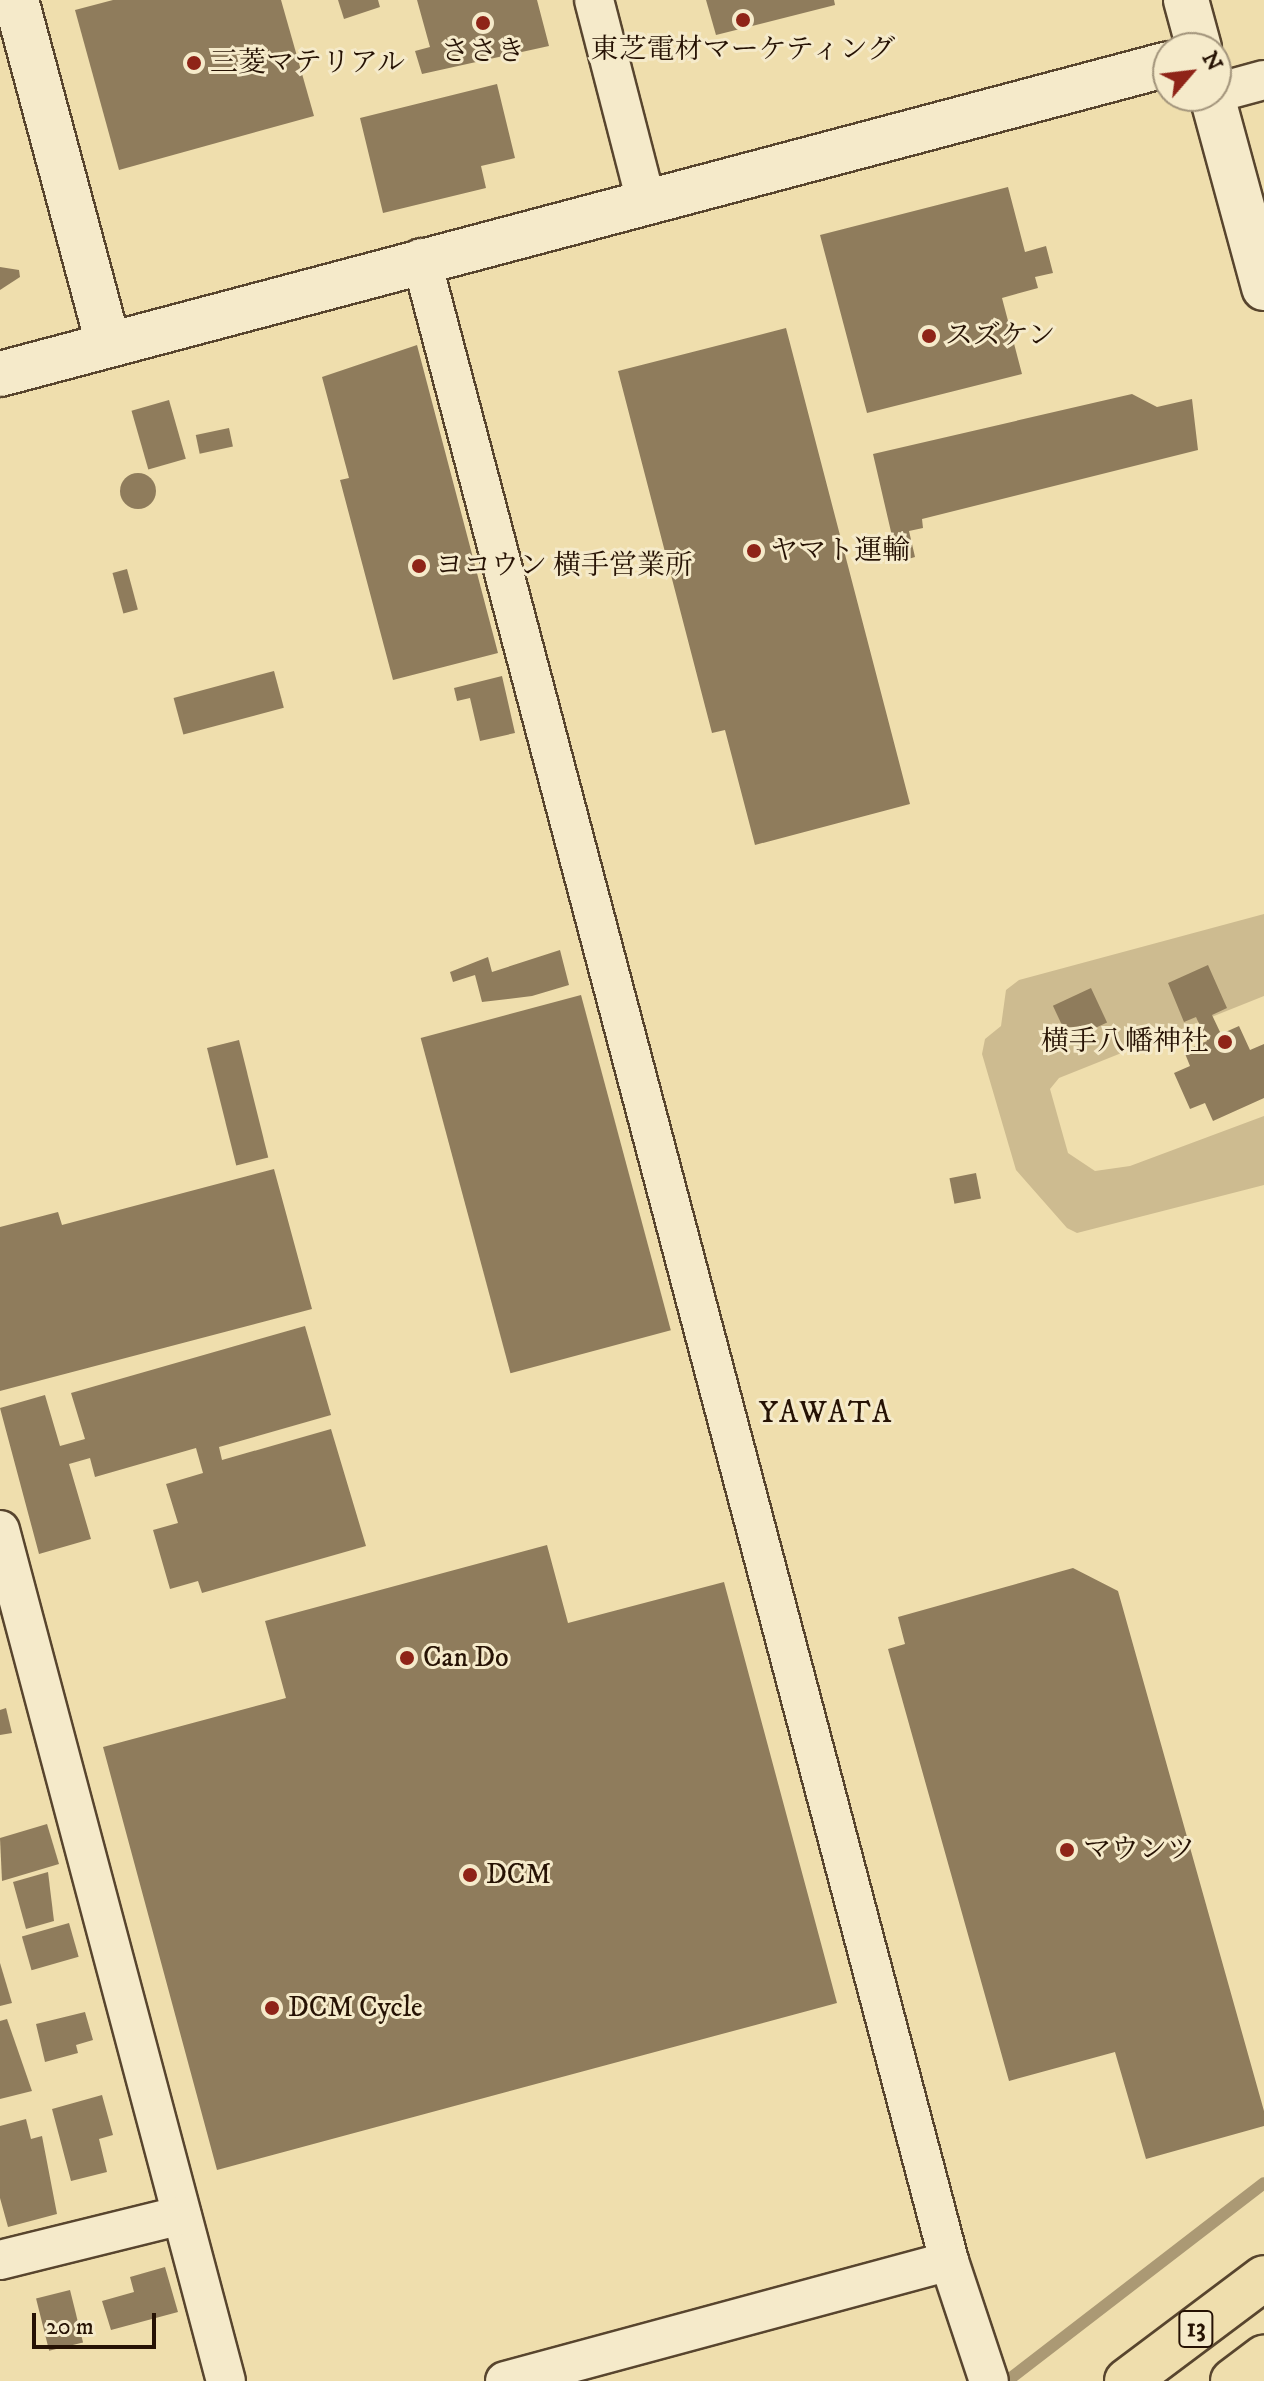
<!DOCTYPE html>
<meta charset="utf-8">
<style>
body{margin:0}
#map{position:relative;width:1264px;height:2381px;overflow:hidden;background:#efdead;font-family:"IM FELL DW Pica","Noto Serif JP",serif}
div>[style]{position:absolute}
.green>*{inset:0;background:#cdbb90}
.stream>*{height:12px;margin:-6px;padding:0 6px;transform-origin:6px;border-radius:6px;background:#ab9974}
.building>*{inset:0;background:#8f7c5c;transform-origin:0 0}
.round{border-radius:50%}
.roads{filter:drop-shadow(2px 0 #58452e) drop-shadow(-2px 0 #58452e) drop-shadow(0 2px #58452e) drop-shadow(0 -2px #58452e)}
.street>*{height:38px;margin:-19px;padding:0 19px;transform-origin:19px;border-radius:19px;background:#f5eaca}
.secondary>*{height:44px;margin:-22px;padding:0 22px;transform-origin:22px;border-radius:22px;background:#f5eaca}
.highway>*{height:44px;margin:-22px;padding:0 22px;transform-origin:22px;border-radius:22px;background:#efdead}
.dots>*{width:22px;height:22px;translate:-50% -50%;box-sizing:border-box;border:4px solid #f5eaca;border-radius:50%}
span{translate:-50% -50%;white-space:nowrap;text-align:center;line-height:1.15;-webkit-text-stroke:6px #f5eaca;paint-order:stroke}
.shield-label span{padding:2px 6px;background:#f5eaca;border:2px solid;border-radius:6px;-webkit-text-stroke-width:0}
.shield-label{font-size:26px;color:#261204;font-weight:700}
.poi-label{font-size:28px;color:#261204}
.left{translate:0 -50%;text-align:left}
.right{translate:-100% -50%;text-align:right}
.neighbourhood-label{font-size:30px;color:#261204;letter-spacing:2px}
.north{position:absolute;left:1152px;top:32px;width:80px;height:80px;box-sizing:border-box;background:#f5eaca;border:2px solid #a2947b;border-radius:50%;rotate:62deg;font-size:22px;font-weight:700;line-height:32px;text-align:center;color:#261204}
.north::after{content:'';display:block;margin:auto;width:28px;height:36px;background:#8f2418;clip-path:polygon(50% 0,100% 100%,50% 72%,0 100%)}
.scale{position:absolute;left:32px;top:2313px;width:124px;height:36px;box-sizing:border-box;border:4px solid #261204;border-top:0;padding-left:10px;font-size:24px;line-height:28px;white-space:nowrap;color:#261204;-webkit-text-stroke:6px #f5eaca;paint-order:stroke}
</style>
<div id="map">
<div class="green">
<div style="clip-path:polygon(1264px 914px,1264px 996px,1059px 1078px,1050px 1089px,1068px 1153px,1095px 1171px,1130px 1166px,1264px 1116px,1264px 1185px,1077px 1233px,1067px 1228px,1016px 1170px,982px 1054px,985px 1039px,1001px 1026px,1006px 990px,1019px 980px)"></div>
</div>
<div class="stream">
<div style="left:1007px;top:2381px;width:324px;rotate:-37.6deg"></div>
</div>
<div class="building">
<div style="clip-path:polygon(113px 0,281px 0,314px 116px,119px 170px,75px 10px)"></div>
<div style="clip-path:polygon(338px 0,378px 0,380px 7px,344px 19px)"></div>
<div style="clip-path:polygon(417px 0,537px 0,549px 46px,422px 74px,415px 51px,430px 47px)"></div>
<div style="clip-path:polygon(706px 0,834px 0,835px 5px,716px 35px)"></div>
<div style="clip-path:polygon(497px 84px,515px 158px,481px 166px,486px 188px,383px 213px,360px 118px)"></div>
<div style="clip-path:polygon(1008px 187px,1025px 252px,1046px 246px,1053px 273px,1035px 277px,1038px 288px,1002px 298px,1022px 374px,867px 413px,820px 235px)"></div>
<div style="clip-path:polygon(0 267px,19px 270px,20px 277px,0 290px)"></div>
<div style="clip-path:polygon(786px 328px,910px 804px,755px 845px,725px 730px,712px 733px,618px 371px)"></div>
<div style="clip-path:polygon(417px 345px,498px 653px,393px 680px,340px 480px,349px 478px,322px 377px)"></div>
<div style="clip-path:polygon(1132px 394px,1157px 407px,1192px 399px,1198px 450px,922px 519px,923px 528px,909px 531px,915px 557px,898px 562px,873px 454px)"></div>
<div style="left:169px;top:400px;width:61px;height:39px;rotate:74deg"></div>
<div style="left:229px;top:428px;width:19px;height:34px;rotate:78deg"></div>
<div class="round" style="left:120px;top:473px;width:36px;height:36px"></div>
<div style="left:127px;top:569px;width:42px;height:15px;rotate:75deg"></div>
<div style="left:274px;top:671px;width:38px;height:104px;rotate:75deg"></div>
<div style="clip-path:polygon(502px 676px,515px 733px,480px 741px,470px 698px,457px 701px,454px 688px)"></div>
<div style="clip-path:polygon(560px 950px,569px 985px,532px 996px,482px 1002px,475px 975px,453px 982px,450px 972px,488px 957px,492px 972px)"></div>
<div style="clip-path:polygon(1208px 965px,1227px 1008px,1212px 1015px,1221px 1034px,1239px 1026px,1250px 1050px,1264px 1044px,1264px 1098px,1213px 1121px,1205px 1103px,1190px 1109px,1174px 1073px,1190px 1066px,1184px 1051px,1207px 1041px,1196px 1017px,1184px 1022px,1168px 983px)"></div>
<div style="left:1091px;top:988px;width:38px;height:42px;rotate:65deg"></div>
<div style="left:581px;top:995px;width:347px;height:166px;rotate:75deg"></div>
<div style="left:239px;top:1040px;width:121px;height:33px;rotate:76deg"></div>
<div style="clip-path:polygon(274px 1169px,312px 1309px,0 1391px,0 1227px,58px 1212px,62px 1225px)"></div>
<div style="left:976px;top:1173px;width:26px;height:27px;rotate:79deg"></div>
<div style="clip-path:polygon(305px 1326px,331px 1415px,219px 1447px,222px 1460px,331px 1429px,366px 1546px,202px 1593px,198px 1581px,170px 1589px,153px 1530px,178px 1523px,166px 1484px,203px 1473px,196px 1448px,95px 1477px,90px 1458px,69px 1464px,91px 1539px,39px 1554px,0 1408px,45px 1395px,60px 1446px,85px 1439px,71px 1393px)"></div>
<div style="clip-path:polygon(547px 1545px,568px 1623px,724px 1582px,837px 2003px,217px 2170px,103px 1747px,286px 1698px,265px 1621px)"></div>
<div style="clip-path:polygon(1073px 1568px,1118px 1591px,1264px 2111px,1264px 2126px,1146px 2159px,1115px 2052px,1009px 2081px,888px 1649px,905px 1644px,898px 1617px)"></div>
<div style="clip-path:polygon(6px 1708px,12px 1733px,0 1735px,0 1710px)"></div>
<div style="clip-path:polygon(47px 1824px,59px 1864px,2px 1881px,0 1838px)"></div>
<div style="clip-path:polygon(48px 1872px,54px 1921px,26px 1929px,13px 1882px)"></div>
<div style="left:69px;top:1923px;width:35px;height:49px;rotate:74deg"></div>
<div style="clip-path:polygon(0 1963px,12px 2003px,0 2006px)"></div>
<div style="clip-path:polygon(85px 2012px,93px 2040px,76px 2045px,78px 2053px,45px 2062px,36px 2024px)"></div>
<div style="clip-path:polygon(7px 2019px,32px 2091px,0 2099px,0 2021px)"></div>
<div style="clip-path:polygon(102px 2095px,113px 2135px,99px 2139px,107px 2172px,71px 2181px,52px 2109px)"></div>
<div style="clip-path:polygon(26px 2119px,31px 2139px,42px 2136px,57px 2214px,8px 2227px,0 2198px,0 2126px)"></div>
<div style="clip-path:polygon(165px 2267px,178px 2312px,111px 2330px,102px 2301px,134px 2292px,130px 2277px)"></div>
<div style="left:70px;top:2290px;width:54px;height:35px;rotate:76deg"></div>
</div>
<div class="roads">
<div class="street">
<div style="left:594px;top:0;width:203px;rotate:75.5deg"></div>
<div style="left:1216px;top:93px;width:50px;rotate:-15.2deg"></div>
<div style="left:421px;top:258px;width:2071px;rotate:75.23deg"></div>
<div style="left:949px;top:2261px;width:126px;rotate:71.6deg"></div>
<div style="left:0;top:1530px;width:880px;rotate:75.13deg"></div>
<div style="left:0;top:2260px;width:187px;rotate:-13.9deg"></div>
<div style="left:505px;top:2381px;width:460px;rotate:-15.1deg"></div>
</div>
<div class="secondary">
<div style="left:16px;top:0;width:356px;rotate:75deg"></div>
<div style="left:1186px;top:0;width:50px;rotate:74.8deg"></div>
<div style="left:1212px;top:96px;width:199px;rotate:74.8deg"></div>
<div style="left:0;top:374px;width:1208px;rotate:-14.86deg"></div>
</div>
<div class="highway">
<div style="left:1127px;top:2381px;width:171px;rotate:-36.9deg"></div>
<div style="left:1233px;top:2381px;width:39px;rotate:-37deg"></div>
</div>
</div>
<div class="dots">
<div style="left:743px;top:20px;background:#8f2418"></div>
<div style="left:483px;top:23px;background:#8f2418"></div>
<div style="left:194px;top:63px;background:#8f2418"></div>
<div style="left:929px;top:336px;background:#8f2418"></div>
<div style="left:754px;top:551px;background:#8f2418"></div>
<div style="left:419px;top:566px;background:#8f2418"></div>
<div style="left:1225px;top:1042px;background:#8f2418"></div>
<div style="left:407px;top:1658px;background:#8f2418"></div>
<div style="left:1067px;top:1850px;background:#8f2418"></div>
<div style="left:470px;top:1875px;background:#8f2418"></div>
<div style="left:272px;top:2008px;background:#8f2418"></div>
</div>
<div class="shield-label">
<span style="left:1196px;top:2329px">13</span>
</div>
<div class="poi-label">
<span style="left:743px;top:50px">東芝電材マーケティング</span>
<span style="left:483px;top:52px">ささき</span>
<span class="left" style="left:210px;top:63px">三菱マテリアル</span>
<span class="left" style="left:945px;top:336px">スズケン</span>
<span class="left" style="left:770px;top:551px">ヤマト運輸</span>
<span class="left" style="left:435px;top:566px">ヨコウン 横手営業所</span>
<span class="right" style="left:1209px;top:1042px">横手八幡神社</span>
<span class="left" style="left:423px;top:1658px">Can Do</span>
<span class="left" style="left:1083px;top:1850px">マウンツ</span>
<span class="left" style="left:486px;top:1875px">DCM</span>
<span class="left" style="left:288px;top:2008px">DCM Cycle</span>
</div>
<div class="neighbourhood-label">
<span style="left:826px;top:1414px">YAWATA</span>
</div>
<div class="north">N</div>
<div class="scale">20 m</div>
</div>
